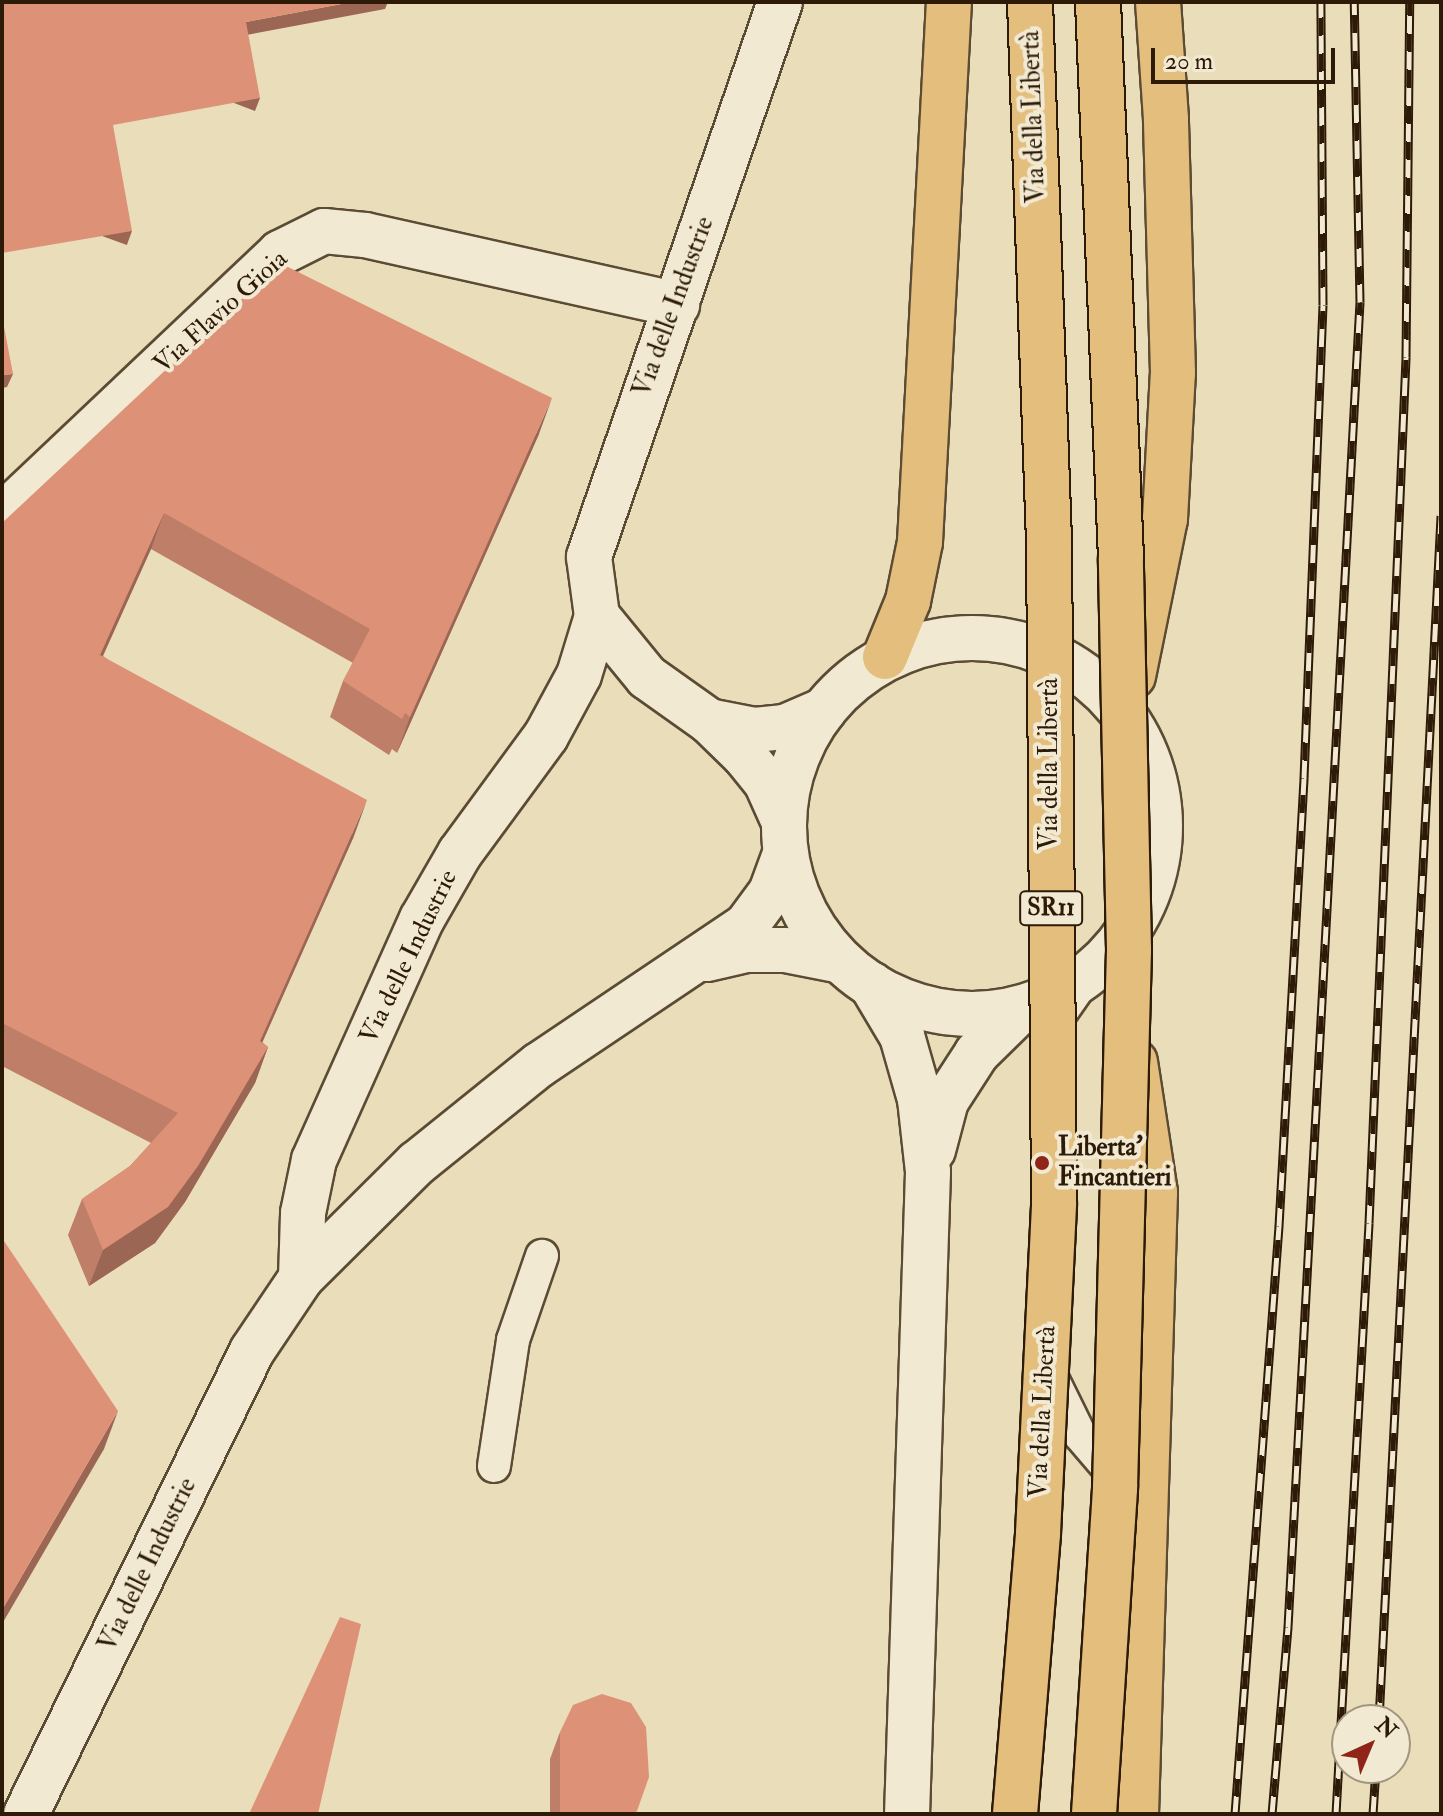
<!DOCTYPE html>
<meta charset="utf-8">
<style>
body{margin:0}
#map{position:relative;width:1443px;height:1816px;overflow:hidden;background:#e9ddba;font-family:"IM FELL Double Pica",serif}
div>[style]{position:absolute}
.roads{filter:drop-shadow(2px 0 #5c4b34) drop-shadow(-2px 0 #5c4b34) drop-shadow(0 2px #5c4b34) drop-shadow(0 -2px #5c4b34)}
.lane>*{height:32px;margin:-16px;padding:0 16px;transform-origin:16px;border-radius:16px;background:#f1e9d2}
.street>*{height:44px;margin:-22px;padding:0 22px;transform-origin:22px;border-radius:22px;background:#f1e9d2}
.secondary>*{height:44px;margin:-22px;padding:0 22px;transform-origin:22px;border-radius:22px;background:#f1e9d2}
.secondary>.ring{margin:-22px;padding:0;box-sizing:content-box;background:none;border:44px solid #f1e9d2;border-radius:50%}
.highway>*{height:44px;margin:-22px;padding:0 22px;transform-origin:22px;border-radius:22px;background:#e4be7d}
.rail>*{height:9px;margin-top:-4.5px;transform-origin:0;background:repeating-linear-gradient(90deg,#f1e9d2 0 18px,#2d1a07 0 36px);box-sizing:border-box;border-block:2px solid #2d1a07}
.bridges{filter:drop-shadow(2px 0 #2d1a07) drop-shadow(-2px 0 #2d1a07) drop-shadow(0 2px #2d1a07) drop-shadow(0 -2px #2d1a07)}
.highway-bridge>*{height:44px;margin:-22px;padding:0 22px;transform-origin:22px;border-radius:22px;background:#e4be7d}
.wall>*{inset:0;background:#be7e67}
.shaded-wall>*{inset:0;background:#9b6654;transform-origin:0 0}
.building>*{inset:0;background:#dd9278}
.dots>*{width:22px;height:22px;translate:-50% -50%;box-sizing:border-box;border:4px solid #f1e9d2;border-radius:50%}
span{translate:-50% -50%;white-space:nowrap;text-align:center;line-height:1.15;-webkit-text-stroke:8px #f1e9d2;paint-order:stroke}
.shield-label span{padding:2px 6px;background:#f1e9d2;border:2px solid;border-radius:6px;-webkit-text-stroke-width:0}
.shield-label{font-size:24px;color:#2d1a07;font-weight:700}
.street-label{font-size:26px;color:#2d1a07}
.poi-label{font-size:26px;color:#2d1a07;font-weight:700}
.left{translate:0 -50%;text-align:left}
.frame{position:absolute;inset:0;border:4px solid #2d1a07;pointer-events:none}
.north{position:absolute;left:1331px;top:1704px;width:80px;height:80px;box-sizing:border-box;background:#f1e9d2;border:2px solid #a39681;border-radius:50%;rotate:44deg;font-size:22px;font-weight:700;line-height:32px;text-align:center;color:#2d1a07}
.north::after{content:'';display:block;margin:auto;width:28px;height:36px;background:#8f2418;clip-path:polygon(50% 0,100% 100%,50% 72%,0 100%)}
.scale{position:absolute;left:1151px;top:48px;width:184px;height:36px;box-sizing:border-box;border:4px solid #2d1a07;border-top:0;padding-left:10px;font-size:24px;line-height:28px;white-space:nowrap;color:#2d1a07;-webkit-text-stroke:6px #f1e9d2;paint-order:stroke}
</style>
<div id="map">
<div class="roads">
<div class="lane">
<div style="left:1051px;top:1027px;width:61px;rotate:-55deg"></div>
<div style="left:1047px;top:1368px;width:75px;rotate:63.8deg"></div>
<div style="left:1080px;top:1435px;width:63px;rotate:49.5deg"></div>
<div style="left:494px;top:1466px;width:127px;rotate:-81.4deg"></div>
<div style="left:513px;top:1340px;width:89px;rotate:-71deg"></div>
</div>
<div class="street">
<div style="left:2px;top:516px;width:383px;rotate:-43.4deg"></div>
<div style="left:280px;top:253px;width:49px;rotate:-26.6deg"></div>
<div style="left:324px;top:231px;width:41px;rotate:5.6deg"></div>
<div style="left:365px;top:235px;width:320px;rotate:12.6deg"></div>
<div style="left:597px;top:616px;width:79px;rotate:50.7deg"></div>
<div style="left:647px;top:677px;width:76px;rotate:35.4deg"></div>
<div style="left:709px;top:721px;width:49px;rotate:44.2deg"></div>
<div style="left:744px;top:755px;width:35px;rotate:51deg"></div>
<div style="left:766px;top:782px;width:44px;rotate:65.8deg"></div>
<div style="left:709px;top:721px;width:47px;rotate:11.1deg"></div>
<div style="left:755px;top:730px;width:30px;rotate:-6deg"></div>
<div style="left:785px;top:727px;width:43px;rotate:-23.6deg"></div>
<div style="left:707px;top:959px;width:40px;rotate:-13deg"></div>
<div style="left:746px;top:950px;width:39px"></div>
<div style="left:785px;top:950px;width:57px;rotate:11.1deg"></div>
<div style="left:301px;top:1278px;width:65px;rotate:-88.2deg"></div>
<div style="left:303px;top:1213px;width:54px;rotate:-78.3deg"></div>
<div style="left:314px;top:1160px;width:264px;rotate:-65.9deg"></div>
<div style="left:422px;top:919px;width:76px;rotate:-60.1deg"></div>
<div style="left:460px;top:853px;width:145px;rotate:-53.7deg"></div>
<div style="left:546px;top:736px;width:69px;rotate:-61.6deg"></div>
<div style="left:579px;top:675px;width:62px;rotate:-73deg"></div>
<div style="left:597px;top:616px;width:60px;rotate:-97.7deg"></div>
<div style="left:589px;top:557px;width:587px;rotate:-71.01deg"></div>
<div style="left:26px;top:1814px;width:515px;rotate:-63.98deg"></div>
<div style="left:252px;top:1351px;width:88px;rotate:-56.1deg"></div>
<div style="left:301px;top:1278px;width:163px;rotate:-44.8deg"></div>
<div style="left:417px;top:1163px;width:156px;rotate:-38.8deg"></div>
<div style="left:539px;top:1065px;width:249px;rotate:-33.9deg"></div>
<div style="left:746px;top:926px;width:42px;rotate:-53.7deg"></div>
<div style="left:771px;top:892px;width:40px;rotate:-69.8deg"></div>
</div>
<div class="secondary">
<div class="ring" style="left:784px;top:638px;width:332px;height:332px"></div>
<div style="left:871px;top:984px;width:61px;rotate:59.2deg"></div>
<div style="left:902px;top:1036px;width:66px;rotate:74.1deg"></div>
<div style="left:920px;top:1099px;width:73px;rotate:83.7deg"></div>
<div style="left:928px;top:1172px;width:642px;rotate:91.87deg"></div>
<div style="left:933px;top:1150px;width:51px;rotate:-75.1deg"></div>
<div style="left:946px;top:1101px;width:57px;rotate:-57.1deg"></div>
<div style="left:977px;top:1053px;width:66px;rotate:-44.4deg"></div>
</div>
<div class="highway">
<div style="left:885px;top:657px;width:61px;rotate:-67.7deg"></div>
<div style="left:908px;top:601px;width:60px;rotate:-78.5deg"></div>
<div style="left:920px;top:542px;width:541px;rotate:-86.93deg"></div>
<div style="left:1133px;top:676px;width:160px;rotate:-78.5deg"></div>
<div style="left:1165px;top:519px;width:146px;rotate:-86.9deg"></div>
<div style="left:1173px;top:373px;width:254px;rotate:-91.6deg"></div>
<div style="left:1166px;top:119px;width:117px;rotate:-93.9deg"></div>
<div style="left:1135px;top:1062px;width:132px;rotate:81.3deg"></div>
<div style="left:1155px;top:1192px;width:622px;rotate:91.75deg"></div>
</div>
</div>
<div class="rail">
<div style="left:1379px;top:1720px;width:1206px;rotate:-87.05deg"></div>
<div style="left:1235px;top:1814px;width:590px;rotate:-85.72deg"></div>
<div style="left:1279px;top:1226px;width:449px;rotate:-86.8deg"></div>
<div style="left:1304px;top:778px;width:473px;rotate:-87.7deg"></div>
<div style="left:1323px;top:305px;width:303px;rotate:-90.4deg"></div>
<div style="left:1272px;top:1814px;width:188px;rotate:-85.1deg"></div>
<div style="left:1288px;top:1627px;width:1327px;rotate:-86.89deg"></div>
<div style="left:1360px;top:302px;width:300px;rotate:-91.1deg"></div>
<div style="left:1336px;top:1814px;width:592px;rotate:-86.8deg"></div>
<div style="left:1369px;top:1223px;width:867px;rotate:-87.55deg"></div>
<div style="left:1406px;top:357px;width:355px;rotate:-89.4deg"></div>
<div style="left:1373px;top:1814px;width:46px;rotate:-86.3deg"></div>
</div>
<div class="bridges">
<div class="highway-bridge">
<div style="left:1015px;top:1814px;width:282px;rotate:-85.3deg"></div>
<div style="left:1038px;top:1533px;width:331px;rotate:-87.2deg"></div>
<div style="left:1054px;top:1202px;width:661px;rotate:-90.43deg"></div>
<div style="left:1049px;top:541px;width:539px;rotate:-92.02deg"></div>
<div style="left:1094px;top:1814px;width:327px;rotate:-86.3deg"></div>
<div style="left:1115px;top:1488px;width:538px;rotate:-88.51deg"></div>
<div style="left:1129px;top:950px;width:392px;rotate:-91.2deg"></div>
<div style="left:1121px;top:558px;width:556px;rotate:-92.37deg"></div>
</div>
</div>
<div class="wall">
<div style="clip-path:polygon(539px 434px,397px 753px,392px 749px,389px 755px,330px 717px,343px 681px,353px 663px,151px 549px,103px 656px,354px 836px,262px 1042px,268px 1047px,255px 1083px,185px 1202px,155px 1243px,89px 1286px,68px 1235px,82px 1199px,130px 1166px,151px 1143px,2px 1066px,2px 523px)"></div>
<div style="clip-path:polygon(560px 1732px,635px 1814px,550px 1814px,550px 1759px)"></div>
</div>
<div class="shaded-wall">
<div style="clip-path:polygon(352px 2px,388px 2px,385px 9px,241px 36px,246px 22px)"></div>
<div style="left:260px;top:98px;width:14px;height:149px;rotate:111deg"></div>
<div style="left:132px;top:231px;width:15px;height:132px;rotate:110deg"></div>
<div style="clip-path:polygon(13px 374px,7px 387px,2px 388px,2px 375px)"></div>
<div style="clip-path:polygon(552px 398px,539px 434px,397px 753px,410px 717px)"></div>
<div style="clip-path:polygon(164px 513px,151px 549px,87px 691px,100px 655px)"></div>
<div style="clip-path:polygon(367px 800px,354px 836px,247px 1077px,260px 1041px)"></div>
<div style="clip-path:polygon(268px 1047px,255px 1083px,185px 1202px,155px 1243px,89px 1286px,103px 1250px)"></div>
<div style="clip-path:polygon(118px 1411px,104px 1449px,2px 1624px,2px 1610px)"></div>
</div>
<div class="building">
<div style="clip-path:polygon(2px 2px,352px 2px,246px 22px,260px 98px,113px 125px,132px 231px,2px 253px)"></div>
<div style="clip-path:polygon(280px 263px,552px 398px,410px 717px,405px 713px,402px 719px,343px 681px,370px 629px,164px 513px,100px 655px,367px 800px,260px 1041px,268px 1047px,198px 1166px,168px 1207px,103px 1250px,82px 1199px,130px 1166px,178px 1113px,2px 1023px,2px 523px)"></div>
<div style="clip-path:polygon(2px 316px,13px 374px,2px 375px)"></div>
<div style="clip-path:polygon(2px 1238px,118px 1411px,2px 1610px)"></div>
<div style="clip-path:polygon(340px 1617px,361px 1624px,318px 1814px,249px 1814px)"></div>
<div style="clip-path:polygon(602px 1694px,631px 1703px,646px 1727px,649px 1777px,637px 1811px,634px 1814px,560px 1814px,560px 1732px,573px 1705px)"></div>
</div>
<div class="dots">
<div style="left:1042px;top:1163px;background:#8f2418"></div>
</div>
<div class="shield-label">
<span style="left:1051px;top:908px">SR11</span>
</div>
<div class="street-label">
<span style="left:1034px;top:117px;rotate:-92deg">Via della Libertà</span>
<span style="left:674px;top:307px;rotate:-70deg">Via delle Industrie</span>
<span style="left:221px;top:312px;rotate:-42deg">Via Flavio Gioia</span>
<span style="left:1050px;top:764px;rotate:-90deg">Via della Libertà</span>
<span style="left:409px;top:957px;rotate:-64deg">Via delle Industrie</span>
<span style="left:1043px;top:1412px;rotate:-87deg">Via della Libertà</span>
<span style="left:148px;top:1565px;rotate:-64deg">Via delle Industrie</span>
</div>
<div class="poi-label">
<span class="left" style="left:1058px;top:1163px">Liberta'<br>Fincantieri</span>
</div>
<div class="frame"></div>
<div class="north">N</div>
<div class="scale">20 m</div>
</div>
